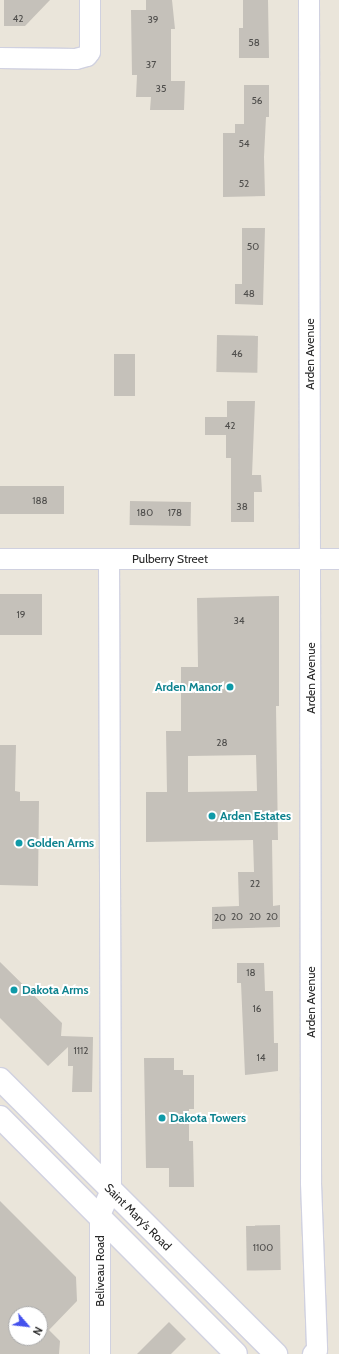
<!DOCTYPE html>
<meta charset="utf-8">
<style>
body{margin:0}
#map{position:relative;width:339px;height:1354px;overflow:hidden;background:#eae5da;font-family:Cabin,sans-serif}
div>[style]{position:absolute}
.building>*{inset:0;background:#c5c1ba;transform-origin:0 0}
.roads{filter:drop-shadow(1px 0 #d0d1e0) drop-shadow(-1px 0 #d0d1e0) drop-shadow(0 1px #d0d1e0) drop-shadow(0 -1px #d0d1e0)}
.street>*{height:20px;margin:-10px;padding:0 10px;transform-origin:10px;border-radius:10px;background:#fff}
.secondary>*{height:22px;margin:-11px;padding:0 11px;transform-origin:11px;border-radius:11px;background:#fff}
.dots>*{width:11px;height:11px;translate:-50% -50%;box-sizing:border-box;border:2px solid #fff;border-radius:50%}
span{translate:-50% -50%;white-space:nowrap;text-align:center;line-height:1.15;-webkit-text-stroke:4px #fff;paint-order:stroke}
.number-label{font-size:10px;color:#4f4e4c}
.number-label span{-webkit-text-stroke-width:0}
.street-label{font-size:12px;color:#282828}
.culture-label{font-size:12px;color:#0d838f;font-weight:700}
.right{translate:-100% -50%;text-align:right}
.left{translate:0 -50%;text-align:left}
.north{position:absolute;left:8px;top:1306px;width:40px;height:40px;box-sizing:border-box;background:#fff;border:1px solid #a9a9a9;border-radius:50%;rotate:118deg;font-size:11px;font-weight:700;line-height:16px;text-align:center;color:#282828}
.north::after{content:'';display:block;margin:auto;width:14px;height:18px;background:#4451ed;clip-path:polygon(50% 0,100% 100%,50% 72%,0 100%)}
</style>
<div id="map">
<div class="building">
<div style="clip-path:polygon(4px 0,50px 0,25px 26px,4px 26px)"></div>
<div style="clip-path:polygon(146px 0,172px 0,175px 29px,171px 29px,171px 81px,185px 81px,184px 110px,150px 110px,151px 97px,136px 97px,137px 75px,132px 75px,131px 10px,146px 10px)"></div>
<div style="clip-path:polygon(243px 0,268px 0,269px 58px,239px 58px,239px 28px,243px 28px)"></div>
<div style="clip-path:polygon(244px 85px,269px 85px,269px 117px,266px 117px,264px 157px,265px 196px,223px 197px,223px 133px,235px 133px,235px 124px,244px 124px)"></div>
<div style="clip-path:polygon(242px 228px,265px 228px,263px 305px,235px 304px,235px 284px,242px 284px)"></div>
<div style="left:217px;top:335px;width:41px;height:37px;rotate:1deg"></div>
<div style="left:114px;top:354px;width:21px;height:42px"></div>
<div style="clip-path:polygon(227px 401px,255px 401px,252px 475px,261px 475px,262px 492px,254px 492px,254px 522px,231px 522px,231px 458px,226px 458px,226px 435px,205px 435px,205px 417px,227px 417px)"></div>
<div style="left:64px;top:486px;width:28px;height:64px;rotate:90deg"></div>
<div style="left:130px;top:501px;width:61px;height:24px;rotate:1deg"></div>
<div style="left:0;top:594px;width:42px;height:41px"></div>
<div style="clip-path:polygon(evenodd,279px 596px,279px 706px,276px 706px,278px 840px,272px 840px,273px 906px,280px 905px,280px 927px,212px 929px,212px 907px,239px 906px,238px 872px,254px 872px,253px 840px,146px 842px,146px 792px,167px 792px,166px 731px,181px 731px,181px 667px,198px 667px,197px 598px,279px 596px,256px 755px,257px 791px,188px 792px,188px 756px,256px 755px)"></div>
<div style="clip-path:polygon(0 745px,16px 745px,15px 791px,20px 792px,20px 801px,39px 801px,38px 886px,0 885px)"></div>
<div style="clip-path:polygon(0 962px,62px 1023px,61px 1036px,93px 1037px,92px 1092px,72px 1092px,73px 1066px,68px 1066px,68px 1047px,48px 1066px,0 1018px)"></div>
<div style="clip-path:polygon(237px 963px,264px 963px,265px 991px,273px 991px,274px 1043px,278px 1043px,278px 1071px,245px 1075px,241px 983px,237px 983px)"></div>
<div style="clip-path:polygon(144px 1058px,174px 1058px,174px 1070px,183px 1070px,183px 1075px,194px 1075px,194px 1109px,189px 1109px,189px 1141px,193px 1141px,194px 1187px,169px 1187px,169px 1168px,146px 1168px)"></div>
<div style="clip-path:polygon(evenodd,0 1201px,76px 1277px,77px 1301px,49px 1330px,60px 1341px,59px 1354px,0 1354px,0 1201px,16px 1314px,40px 1314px,40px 1338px,16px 1338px,16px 1314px)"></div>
<div style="left:280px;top:1225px;width:45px;height:34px;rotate:89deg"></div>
<div style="clip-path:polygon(169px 1322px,186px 1339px,171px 1354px,137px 1354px)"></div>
</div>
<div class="roads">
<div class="street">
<div style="left:309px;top:0;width:1183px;rotate:89.9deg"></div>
<div style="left:311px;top:1183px;width:167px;rotate:87.9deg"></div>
<div style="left:317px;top:1350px;width:6px;rotate:135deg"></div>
<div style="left:0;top:58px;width:76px;rotate:0.8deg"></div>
<div style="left:76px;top:59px;width:11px;rotate:-15deg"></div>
<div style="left:87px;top:56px;width:5px;rotate:-53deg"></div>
<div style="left:90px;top:52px;width:52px;rotate:-90deg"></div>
<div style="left:0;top:559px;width:339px"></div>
<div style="left:100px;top:1354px;width:139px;rotate:-90deg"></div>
<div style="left:100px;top:1215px;width:27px;rotate:-66deg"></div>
<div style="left:111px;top:1190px;width:631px;rotate:-90.18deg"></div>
</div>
<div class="secondary">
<div style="left:0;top:1079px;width:390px;rotate:44.9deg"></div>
<div style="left:0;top:1117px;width:334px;rotate:45.1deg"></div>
</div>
</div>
<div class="dots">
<div style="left:230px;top:687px;background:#0f9aa8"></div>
<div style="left:212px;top:816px;background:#0f9aa8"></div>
<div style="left:19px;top:843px;background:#0f9aa8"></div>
<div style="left:14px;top:990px;background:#0f9aa8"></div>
<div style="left:162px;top:1118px;background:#0f9aa8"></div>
</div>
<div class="number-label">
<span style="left:18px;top:19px">42</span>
<span style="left:153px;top:20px">39</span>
<span style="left:254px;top:43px">58</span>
<span style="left:151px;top:65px">37</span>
<span style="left:161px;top:89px">35</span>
<span style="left:257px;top:101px">56</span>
<span style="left:244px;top:144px">54</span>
<span style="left:244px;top:184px">52</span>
<span style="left:253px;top:247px">50</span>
<span style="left:249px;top:294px">48</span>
<span style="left:237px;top:354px">46</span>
<span style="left:230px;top:426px">42</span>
<span style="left:40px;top:501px">188</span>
<span style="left:242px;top:507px">38</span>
<span style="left:145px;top:513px">180</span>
<span style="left:175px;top:513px">178</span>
<span style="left:21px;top:615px">19</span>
<span style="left:239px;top:621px">34</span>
<span style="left:222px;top:743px">28</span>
<span style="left:255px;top:884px">22</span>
<span style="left:237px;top:917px">20</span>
<span style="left:255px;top:917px">20</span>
<span style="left:272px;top:917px">20</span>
<span style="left:220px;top:918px">20</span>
<span style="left:251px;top:973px">18</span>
<span style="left:257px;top:1009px">16</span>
<span style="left:81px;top:1051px">1112</span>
<span style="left:261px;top:1058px">14</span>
<span style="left:263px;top:1248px">1100</span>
</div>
<div class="street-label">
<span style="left:310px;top:354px;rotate:-90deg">Arden Avenue</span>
<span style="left:170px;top:559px">Pulberry Street</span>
<span style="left:311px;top:678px;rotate:-90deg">Arden Avenue</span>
<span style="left:311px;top:1002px;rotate:-90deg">Arden Avenue</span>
<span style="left:138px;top:1217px;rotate:45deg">Saint Mary’s Road</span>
<span style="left:100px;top:1271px;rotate:-90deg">Beliveau Road</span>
</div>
<div class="culture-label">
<span class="right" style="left:222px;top:687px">Arden Manor</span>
<span class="left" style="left:220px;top:816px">Arden Estates</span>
<span class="left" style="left:27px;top:843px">Golden Arms</span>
<span class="left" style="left:22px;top:990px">Dakota Arms</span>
<span class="left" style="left:170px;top:1118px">Dakota Towers</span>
</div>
<div class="north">N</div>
</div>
